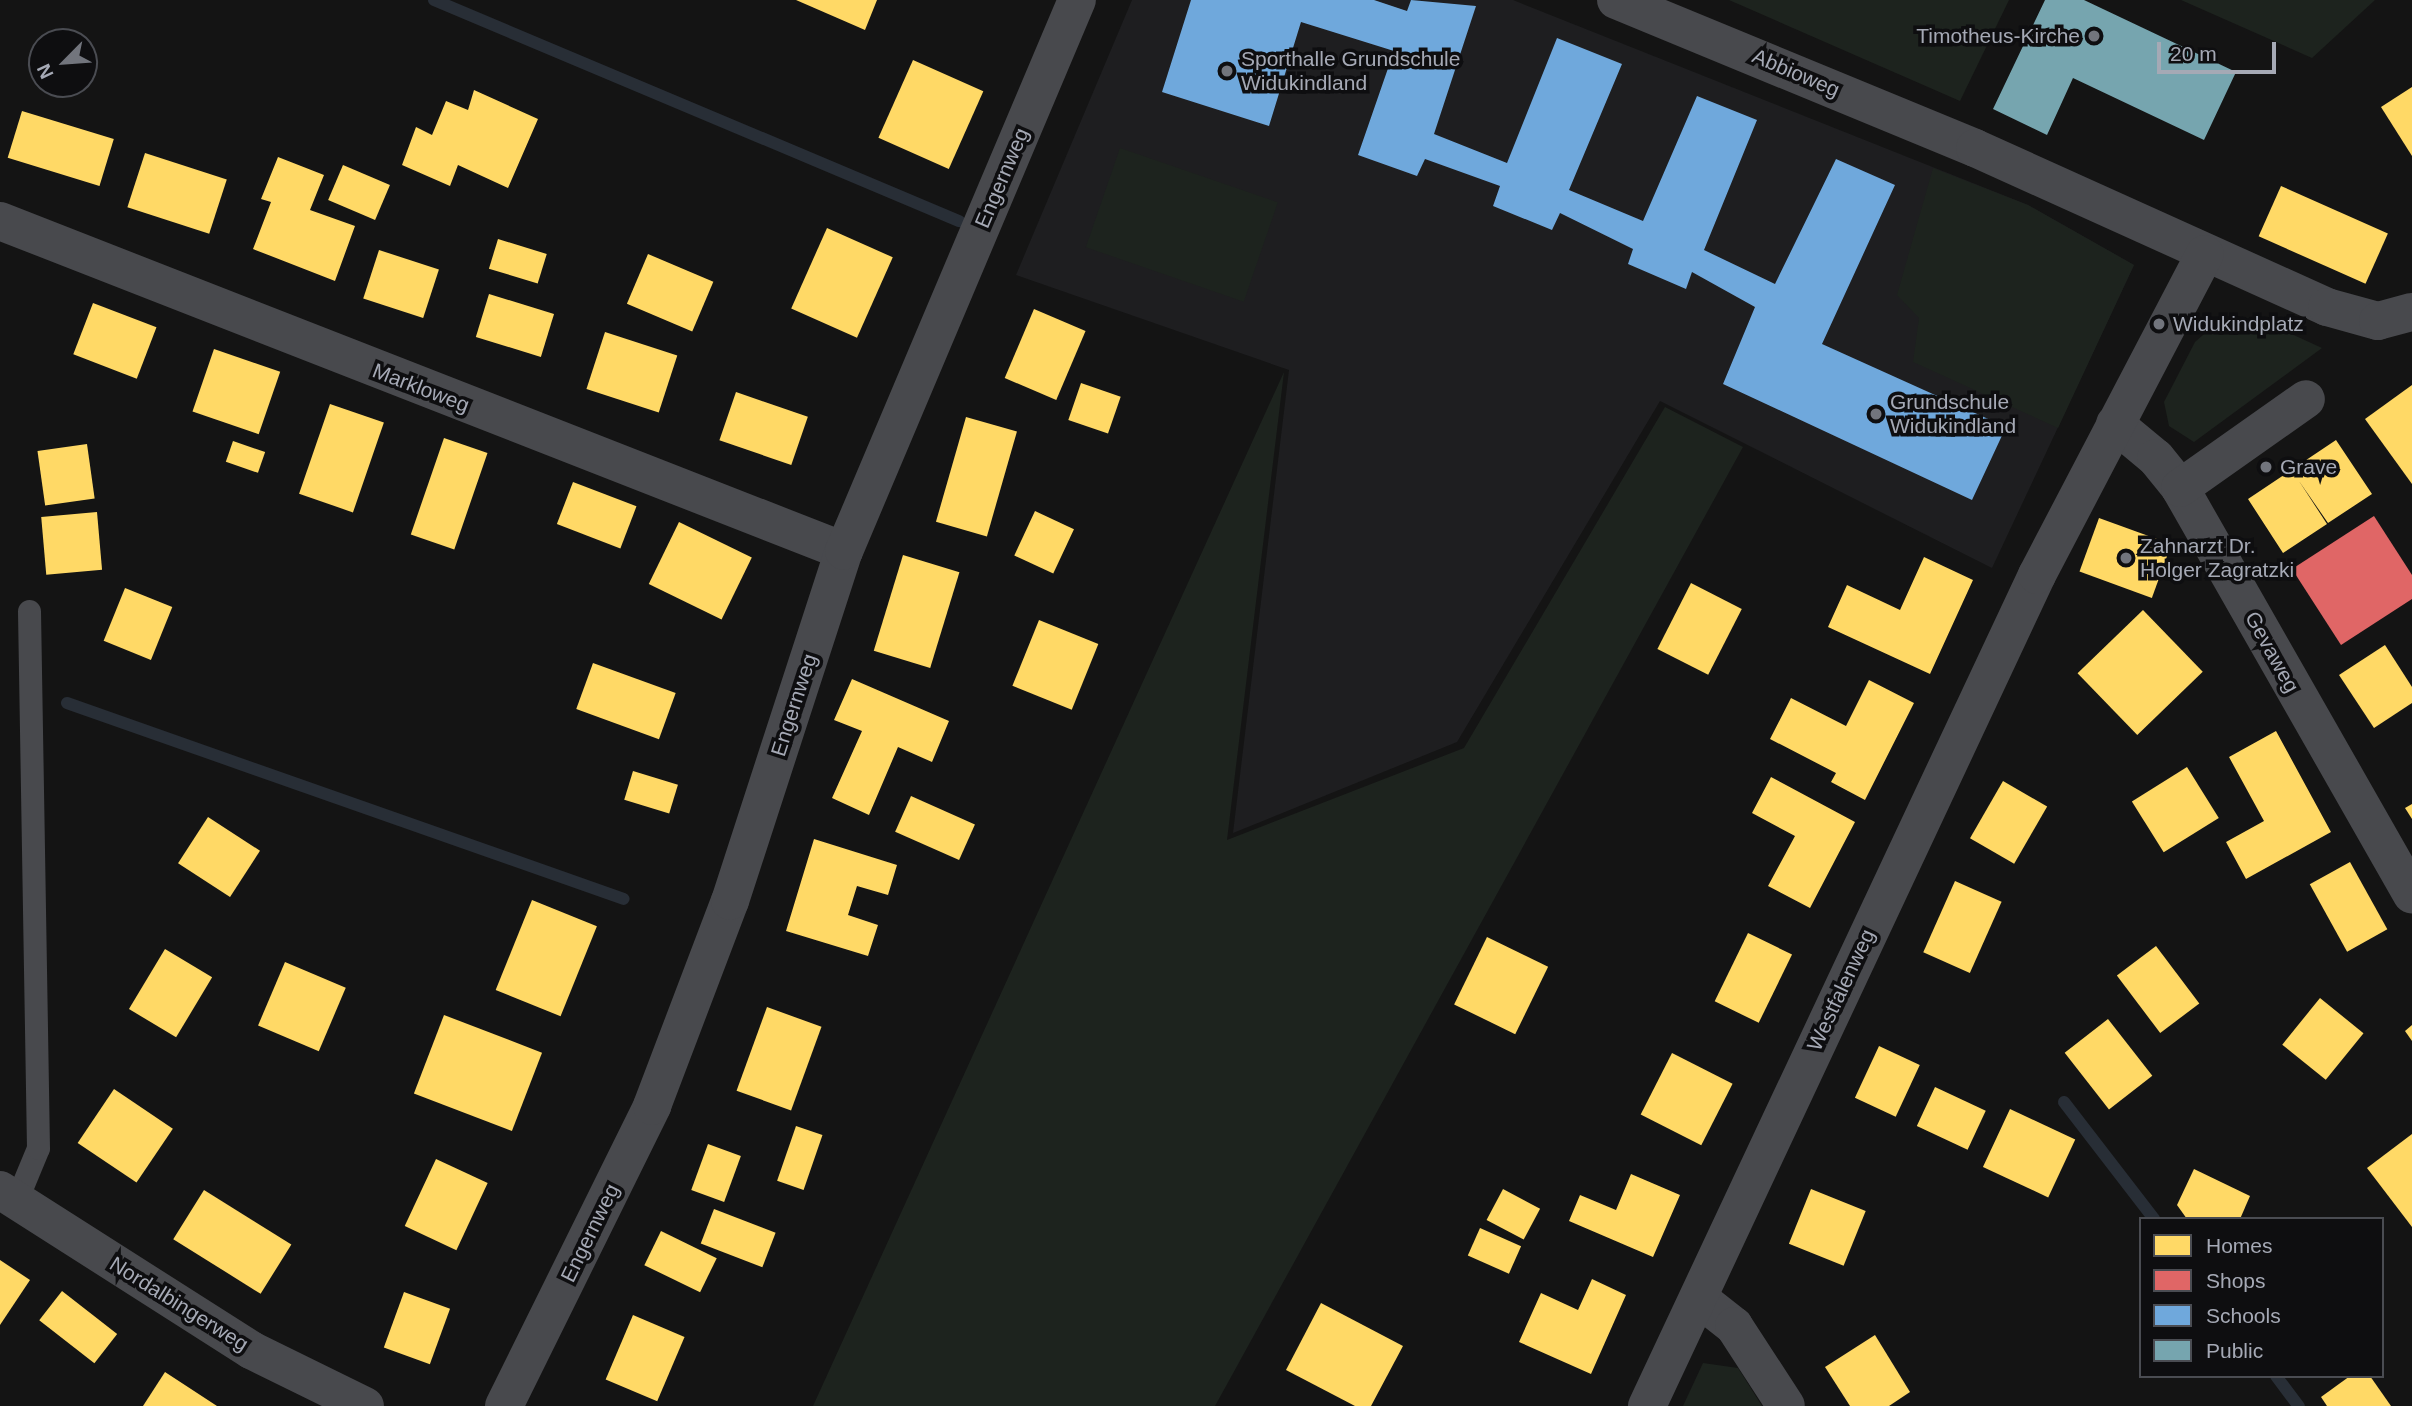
<!DOCTYPE html>
<style>
body{margin:0}
#map{position:relative;width:2412px;height:1406px;overflow:hidden;background:#141414;font-family:Arial,sans-serif}
div>[style]{position:absolute}
.built>*{inset:0;background:#1e1e20}
.green>*{inset:0;background:#1d231e;transform-origin:0 0}
.homes>*{inset:0;background:#ffd966;transform-origin:0 0}
.shops>*{inset:0;background:#e06666}
.schools>*{inset:0;background:#6fa8dc}
.public>*{inset:0;background:#76a5af}
.stream>*{height:12px;margin:-6px;padding:0 6px;transform-origin:6px;border-radius:6px;background:#282e36}
.lane>*{height:23px;margin:-11.5px;padding:0 11.5px;transform-origin:11.5px;border-radius:11.5px;background:#48494d}
.street>*{height:38px;margin:-19px;padding:0 19px;transform-origin:19px;border-radius:19px;background:#48494d}
.dots>*{width:19px;height:19px;translate:-50% -50%;box-sizing:border-box;border:4px solid #0e0e10;border-radius:50%}
span{translate:-50% -50%;white-space:nowrap;text-align:center;line-height:1.15;-webkit-text-stroke:7px #0e0e10;paint-order:stroke}
.poi-label{font-size:21px;color:#a5a9b5}
.right{translate:-100% -50%;text-align:right}
.left{translate:0 -50%;text-align:left}
.street-label{font-size:21px;color:#a5a9b5}
.legend{position:absolute;left:2139px;top:1217px;width:245px;height:161px;box-sizing:border-box;background:#0e0e10;border:2px solid #4a4c52;margin:0;padding:9px 12px;list-style:none;font-size:21px;color:#a5a9b5}
.legend li{display:flex;align-items:center;gap:14px;height:35px}
.legend b{width:35px;border:2px solid #4a4c52}
.north{position:absolute;left:28px;top:28px;width:70px;height:70px;box-sizing:border-box;background:#0e0e10;border:2px solid #4a4c52;border-radius:50%;rotate:245deg;font-size:19px;font-weight:700;line-height:28px;text-align:center;color:#a5a9b5}
.north::after{content:'';display:block;margin:auto;width:24px;height:32px;background:#72757d;clip-path:polygon(50% 0,100% 100%,50% 72%,0 100%)}
.scale{position:absolute;left:2157px;top:42px;width:119px;height:32px;box-sizing:border-box;border:4px solid #a5a9b5;border-top:0;padding-left:9px;font-size:21px;line-height:24px;white-space:nowrap;color:#a5a9b5;-webkit-text-stroke:5px #0e0e10;paint-order:stroke}
</style>
<div id="map">
<div class="built">
<div style="clip-path:polygon(1132px 0,1513px 0,2028px 205px,2134px 265px,1992px 568px,1660px 401px,1457px 742px,1233px 833px,1289px 370px,1016px 275px)"></div>
</div>
<div class="green">
<div style="clip-path:polygon(1729px 0,2009px 0,1960px 101px)"></div>
<div style="clip-path:polygon(2181px 0,2375px 0,2312px 58px)"></div>
<div style="left:1120px;top:148px;width:167px;height:105px;rotate:19deg"></div>
<div style="clip-path:polygon(1933px 168px,2028px 205px,2134px 265px,2058px 428px,1913px 362px,1919px 318px,1897px 295px)"></div>
<div style="clip-path:polygon(2254px 317px,2322px 348px,2194px 442px,2169px 426px,2164px 402px,2195px 342px,2219px 321px)"></div>
<div style="clip-path:polygon(1284px 372px,1227px 840px,1464px 748px,1665px 407px,1743px 447px,1215px 1406px,813px 1406px)"></div>
<div style="clip-path:polygon(1703px 1363px,1738px 1368px,1762px 1406px,1683px 1406px)"></div>
</div>
<div class="homes">
<div style="clip-path:polygon(796px 0,877px 0,865px 30px)"></div>
<div style="left:913px;top:60px;width:77px;height:85px;rotate:24deg"></div>
<div style="clip-path:polygon(2412px 87px,2412px 156px,2381px 107px)"></div>
<div style="clip-path:polygon(474px 90px,538px 119px,508px 188px,458px 165px,450px 186px,402px 165px,416px 127px,432px 135px,446px 101px,468px 110px)"></div>
<div style="left:22px;top:111px;width:96px;height:49px;rotate:17deg"></div>
<div style="left:145px;top:153px;width:86px;height:57px;rotate:18deg"></div>
<div style="clip-path:polygon(278px 157px,324px 175px,310px 210px,355px 226px,335px 281px,253px 249px,271px 202px,261px 199px)"></div>
<div style="left:343px;top:165px;width:51px;height:38px;rotate:23deg"></div>
<div style="left:2281px;top:186px;width:117px;height:55px;rotate:24deg"></div>
<div style="left:827px;top:228px;width:72px;height:88px;rotate:24deg"></div>
<div style="left:498px;top:239px;width:51px;height:31px;rotate:17deg"></div>
<div style="left:379px;top:250px;width:63px;height:51px;rotate:18deg"></div>
<div style="left:648px;top:254px;width:71px;height:54px;rotate:23deg"></div>
<div style="left:489px;top:294px;width:68px;height:45px;rotate:17deg"></div>
<div style="left:93px;top:303px;width:68px;height:55px;rotate:21deg"></div>
<div style="left:1034px;top:309px;width:56px;height:75px;rotate:23deg"></div>
<div style="left:605px;top:332px;width:76px;height:60px;rotate:18deg"></div>
<div style="left:214px;top:349px;width:70px;height:66px;rotate:19deg"></div>
<div style="left:1081px;top:383px;width:42px;height:39px;rotate:19deg"></div>
<div style="clip-path:polygon(2412px 385px,2412px 484px,2365px 419px)"></div>
<div style="left:736px;top:392px;width:76px;height:51px;rotate:19deg"></div>
<div style="left:330px;top:404px;width:57px;height:95px;rotate:19deg"></div>
<div style="left:966px;top:417px;width:53px;height:109px;rotate:16deg"></div>
<div style="left:444px;top:438px;width:46px;height:102px;rotate:19deg"></div>
<div style="clip-path:polygon(2336px 440px,2372px 494px,2328px 523px,2299px 481px,2327px 524px,2283px 553px,2248px 499px)"></div>
<div style="left:233px;top:441px;width:34px;height:22px;rotate:19deg"></div>
<div style="left:87px;top:444px;width:55px;height:50px;rotate:82deg"></div>
<div style="left:573px;top:482px;width:68px;height:45px;rotate:21deg"></div>
<div style="left:1035px;top:511px;width:43px;height:49px;rotate:25deg"></div>
<div style="left:97px;top:512px;width:58px;height:56px;rotate:85deg"></div>
<div style="left:2099px;top:518px;width:77px;height:57px;rotate:20deg"></div>
<div style="left:679px;top:522px;width:81px;height:69px;rotate:26deg"></div>
<div style="left:903px;top:555px;width:59px;height:100px;rotate:17deg"></div>
<div style="clip-path:polygon(1924px 557px,1973px 580px,1930px 674px,1828px 627px,1847px 585px,1900px 610px)"></div>
<div style="left:1691px;top:583px;width:57px;height:74px;rotate:27deg"></div>
<div style="left:125px;top:588px;width:51px;height:57px;rotate:22deg"></div>
<div style="left:2143px;top:610px;width:86px;height:91px;rotate:46deg"></div>
<div style="left:1039px;top:620px;width:64px;height:71px;rotate:22deg"></div>
<div style="clip-path:polygon(2385px 645px,2412px 687px,2412px 703px,2374px 728px,2339px 675px)"></div>
<div style="left:593px;top:663px;width:88px;height:49px;rotate:20deg"></div>
<div style="clip-path:polygon(852px 679px,949px 721px,932px 762px,898px 747px,869px 815px,832px 798px,862px 731px,834px 720px)"></div>
<div style="clip-path:polygon(1869px 680px,1914px 703px,1865px 800px,1831px 782px,1836px 773px,1770px 739px,1791px 698px,1846px 726px)"></div>
<div style="clip-path:polygon(2276px 731px,2331px 832px,2246px 879px,2226px 842px,2264px 821px,2229px 757px)"></div>
<div style="left:2187px;top:767px;width:60px;height:65px;rotate:58deg"></div>
<div style="left:633px;top:771px;width:47px;height:30px;rotate:17deg"></div>
<div style="clip-path:polygon(1771px 777px,1855px 822px,1810px 908px,1768px 886px,1795px 836px,1752px 813px)"></div>
<div style="left:2003px;top:781px;width:51px;height:66px;rotate:30deg"></div>
<div style="left:911px;top:796px;width:70px;height:39px;rotate:24deg"></div>
<div style="clip-path:polygon(2412px 804px,2412px 819px,2405px 808px)"></div>
<div style="left:208px;top:817px;width:62px;height:55px;rotate:33deg"></div>
<div style="clip-path:polygon(814px 839px,897px 865px,888px 895px,857px 886px,848px 915px,878px 925px,868px 956px,786px 931px)"></div>
<div style="left:2350px;top:862px;width:77px;height:46px;rotate:61deg"></div>
<div style="left:1955px;top:881px;width:51px;height:78px;rotate:24deg"></div>
<div style="left:532px;top:900px;width:70px;height:97px;rotate:22deg"></div>
<div style="left:1748px;top:933px;width:49px;height:76px;rotate:26deg"></div>
<div style="left:1487px;top:937px;width:68px;height:75px;rotate:26deg"></div>
<div style="left:2156px;top:946px;width:72px;height:49px;rotate:53deg"></div>
<div style="left:165px;top:949px;width:55px;height:70px;rotate:31deg"></div>
<div style="left:285px;top:962px;width:66px;height:69px;rotate:23deg"></div>
<div style="left:2320px;top:998px;width:56px;height:60px;rotate:39deg"></div>
<div style="left:767px;top:1007px;width:58px;height:89px;rotate:20deg"></div>
<div style="left:444px;top:1015px;width:105px;height:84px;rotate:21deg"></div>
<div style="left:2108px;top:1019px;width:72px;height:55px;rotate:52deg"></div>
<div style="clip-path:polygon(2412px 1025px,2412px 1041px,2405px 1031px)"></div>
<div style="left:1879px;top:1046px;width:45px;height:57px;rotate:25deg"></div>
<div style="left:1672px;top:1053px;width:68px;height:69px;rotate:27deg"></div>
<div style="left:1935px;top:1087px;width:56px;height:43px;rotate:25deg"></div>
<div style="left:114px;top:1089px;width:71px;height:65px;rotate:34deg"></div>
<div style="left:2010px;top:1109px;width:72px;height:64px;rotate:25deg"></div>
<div style="left:796px;top:1126px;width:28px;height:58px;rotate:19deg"></div>
<div style="clip-path:polygon(2412px 1134px,2412px 1227px,2367px 1168px)"></div>
<div style="left:708px;top:1144px;width:35px;height:49px;rotate:20deg"></div>
<div style="left:436px;top:1159px;width:57px;height:74px;rotate:25deg"></div>
<div style="clip-path:polygon(2194px 1169px,2250px 1196px,2240px 1219px,2187px 1219px,2177px 1205px)"></div>
<div style="clip-path:polygon(1631px 1174px,1680px 1195px,1653px 1257px,1569px 1221px,1580px 1195px,1616px 1210px)"></div>
<div style="left:1503px;top:1189px;width:42px;height:35px;rotate:28deg"></div>
<div style="left:1811px;top:1189px;width:59px;height:59px;rotate:22deg"></div>
<div style="left:204px;top:1190px;width:103px;height:58px;rotate:32deg"></div>
<div style="left:714px;top:1209px;width:66px;height:37px;rotate:21deg"></div>
<div style="left:1480px;top:1228px;width:45px;height:30px;rotate:24deg"></div>
<div style="left:661px;top:1231px;width:62px;height:38px;rotate:26deg"></div>
<div style="clip-path:polygon(0 1260px,30px 1280px,0 1325px)"></div>
<div style="clip-path:polygon(1592px 1279px,1626px 1295px,1591px 1374px,1519px 1342px,1541px 1293px,1578px 1310px)"></div>
<div style="left:62px;top:1291px;width:70px;height:37px;rotate:38deg"></div>
<div style="left:404px;top:1292px;width:49px;height:59px;rotate:20deg"></div>
<div style="clip-path:polygon(1321px 1303px,1403px 1346px,1371px 1406px,1355px 1406px,1286px 1370px)"></div>
<div style="left:633px;top:1315px;width:56px;height:70px;rotate:23deg"></div>
<div style="clip-path:polygon(1875px 1335px,1910px 1392px,1889px 1406px,1850px 1406px,1825px 1367px)"></div>
<div style="clip-path:polygon(165px 1372px,217px 1406px,143px 1406px)"></div>
<div style="clip-path:polygon(2350px 1376px,2370px 1376px,2391px 1406px,2327px 1406px,2321px 1397px)"></div>
</div>
<div class="shops">
<div style="clip-path:polygon(2374px 516px,2412px 575px,2412px 599px,2341px 645px,2292px 569px)"></div>
</div>
<div class="schools">
<div style="clip-path:polygon(1191px 0,1374px 0,1407px 11px,1411px 0,1476px 6px,1434px 134px,1507px 163px,1557px 38px,1622px 64px,1569px 190px,1643px 221px,1697px 96px,1757px 120px,1704px 250px,1775px 284px,1836px 159px,1895px 185px,1822px 344px,2006px 427px,1972px 500px,1723px 384px,1755px 307px,1692px 272px,1686px 289px,1628px 264px,1633px 249px,1560px 213px,1552px 230px,1493px 206px,1500px 186px,1425px 159px,1417px 176px,1358px 155px,1394px 51px,1301px 22px,1269px 126px,1162px 92px)"></div>
</div>
<div class="public">
<div style="clip-path:polygon(2045px 0,2084px 0,2236px 72px,2204px 140px,2073px 78px,2047px 135px,1993px 109px)"></div>
</div>
<div class="stream">
<div style="left:434px;top:0;width:570px;rotate:22.83deg"></div>
<div style="left:67px;top:703px;width:590px;rotate:19.39deg"></div>
<div style="left:2064px;top:1102px;width:148px;rotate:52.4deg"></div>
<div style="left:2276px;top:1376px;width:38px;rotate:53deg"></div>
</div>
<div class="lane">
<div style="left:16px;top:1201px;width:57px;rotate:-67.5deg"></div>
<div style="left:38px;top:1148px;width:537px;rotate:-90.96deg"></div>
</div>
<div class="street">
<div style="left:1616px;top:0;width:388px;rotate:22.4deg"></div>
<div style="left:1975px;top:148px;width:386px;rotate:24.3deg"></div>
<div style="left:2327px;top:307px;width:53px;rotate:15.4deg"></div>
<div style="left:2378px;top:321px;width:35px;rotate:-15deg"></div>
<div style="left:0;top:221px;width:906px;rotate:21.36deg"></div>
<div style="left:2115px;top:424px;width:53px;rotate:39.7deg"></div>
<div style="left:2156px;top:458px;width:38px;rotate:51deg"></div>
<div style="left:2180px;top:488px;width:468px;rotate:60.3deg"></div>
<div style="left:2180px;top:488px;width:154px;rotate:-35.2deg"></div>
<div style="left:0;top:1190px;width:298px;rotate:32.5deg"></div>
<div style="left:251px;top:1350px;width:127px;rotate:26.2deg"></div>
<div style="left:1701px;top:1300px;width:42px;rotate:38.2deg"></div>
<div style="left:1734px;top:1326px;width:95px;rotate:57deg"></div>
<div style="left:504px;top:1406px;width:335px;rotate:-63.7deg"></div>
<div style="left:652px;top:1106px;width:219px;rotate:-69.2deg"></div>
<div style="left:730px;top:901px;width:368px;rotate:-72deg"></div>
<div style="left:844px;top:551px;width:598px;rotate:-67.08deg"></div>
<div style="left:1647px;top:1406px;width:918px;rotate:-64.86deg"></div>
<div style="left:2037px;top:575px;width:362px;rotate:-62.4deg"></div>
</div>
<div class="dots">
<div style="left:2094px;top:36px;background:#72757d"></div>
<div style="left:1227px;top:71px;background:#72757d"></div>
<div style="left:2159px;top:324px;background:#72757d"></div>
<div style="left:1876px;top:414px;background:#72757d"></div>
<div style="left:2266px;top:467px;background:#72757d"></div>
<div style="left:2126px;top:558px;background:#72757d"></div>
</div>
<div class="poi-label">
<span class="right" style="left:2080px;top:36px">Timotheus-Kirche</span>
<span class="left" style="left:1241px;top:71px">Sporthalle Grundschule<br>Widukindland</span>
<span class="left" style="left:2173px;top:324px">Widukindplatz</span>
<span class="left" style="left:1890px;top:414px">Grundschule<br>Widukindland</span>
<span class="left" style="left:2280px;top:467px">Grave</span>
<span class="left" style="left:2140px;top:558px">Zahnarzt Dr.<br>Holger Zagratzki</span>
</div>
<div class="street-label">
<span style="left:1796px;top:73px;rotate:23deg">Abbioweg</span>
<span style="left:1002px;top:178px;rotate:-67deg">Engernweg</span>
<span style="left:421px;top:388px;rotate:21deg">Markloweg</span>
<span style="left:2272px;top:652px;rotate:61deg">Gevaweg</span>
<span style="left:794px;top:705px;rotate:-72deg">Engernweg</span>
<span style="left:1841px;top:990px;rotate:-65deg">Westfalenweg</span>
<span style="left:590px;top:1233px;rotate:-64deg">Engernweg</span>
<span style="left:179px;top:1304px;rotate:32deg">Nordalbingerweg</span>
</div>
<ul class="legend">
<li><b style="height:19px;background:#ffd966"></b>Homes</li>
<li><b style="height:19px;background:#e06666"></b>Shops</li>
<li><b style="height:19px;background:#6fa8dc"></b>Schools</li>
<li><b style="height:19px;background:#76a5af"></b>Public</li>
</ul>
<div class="north">N</div>
<div class="scale">20 m</div>
</div>
